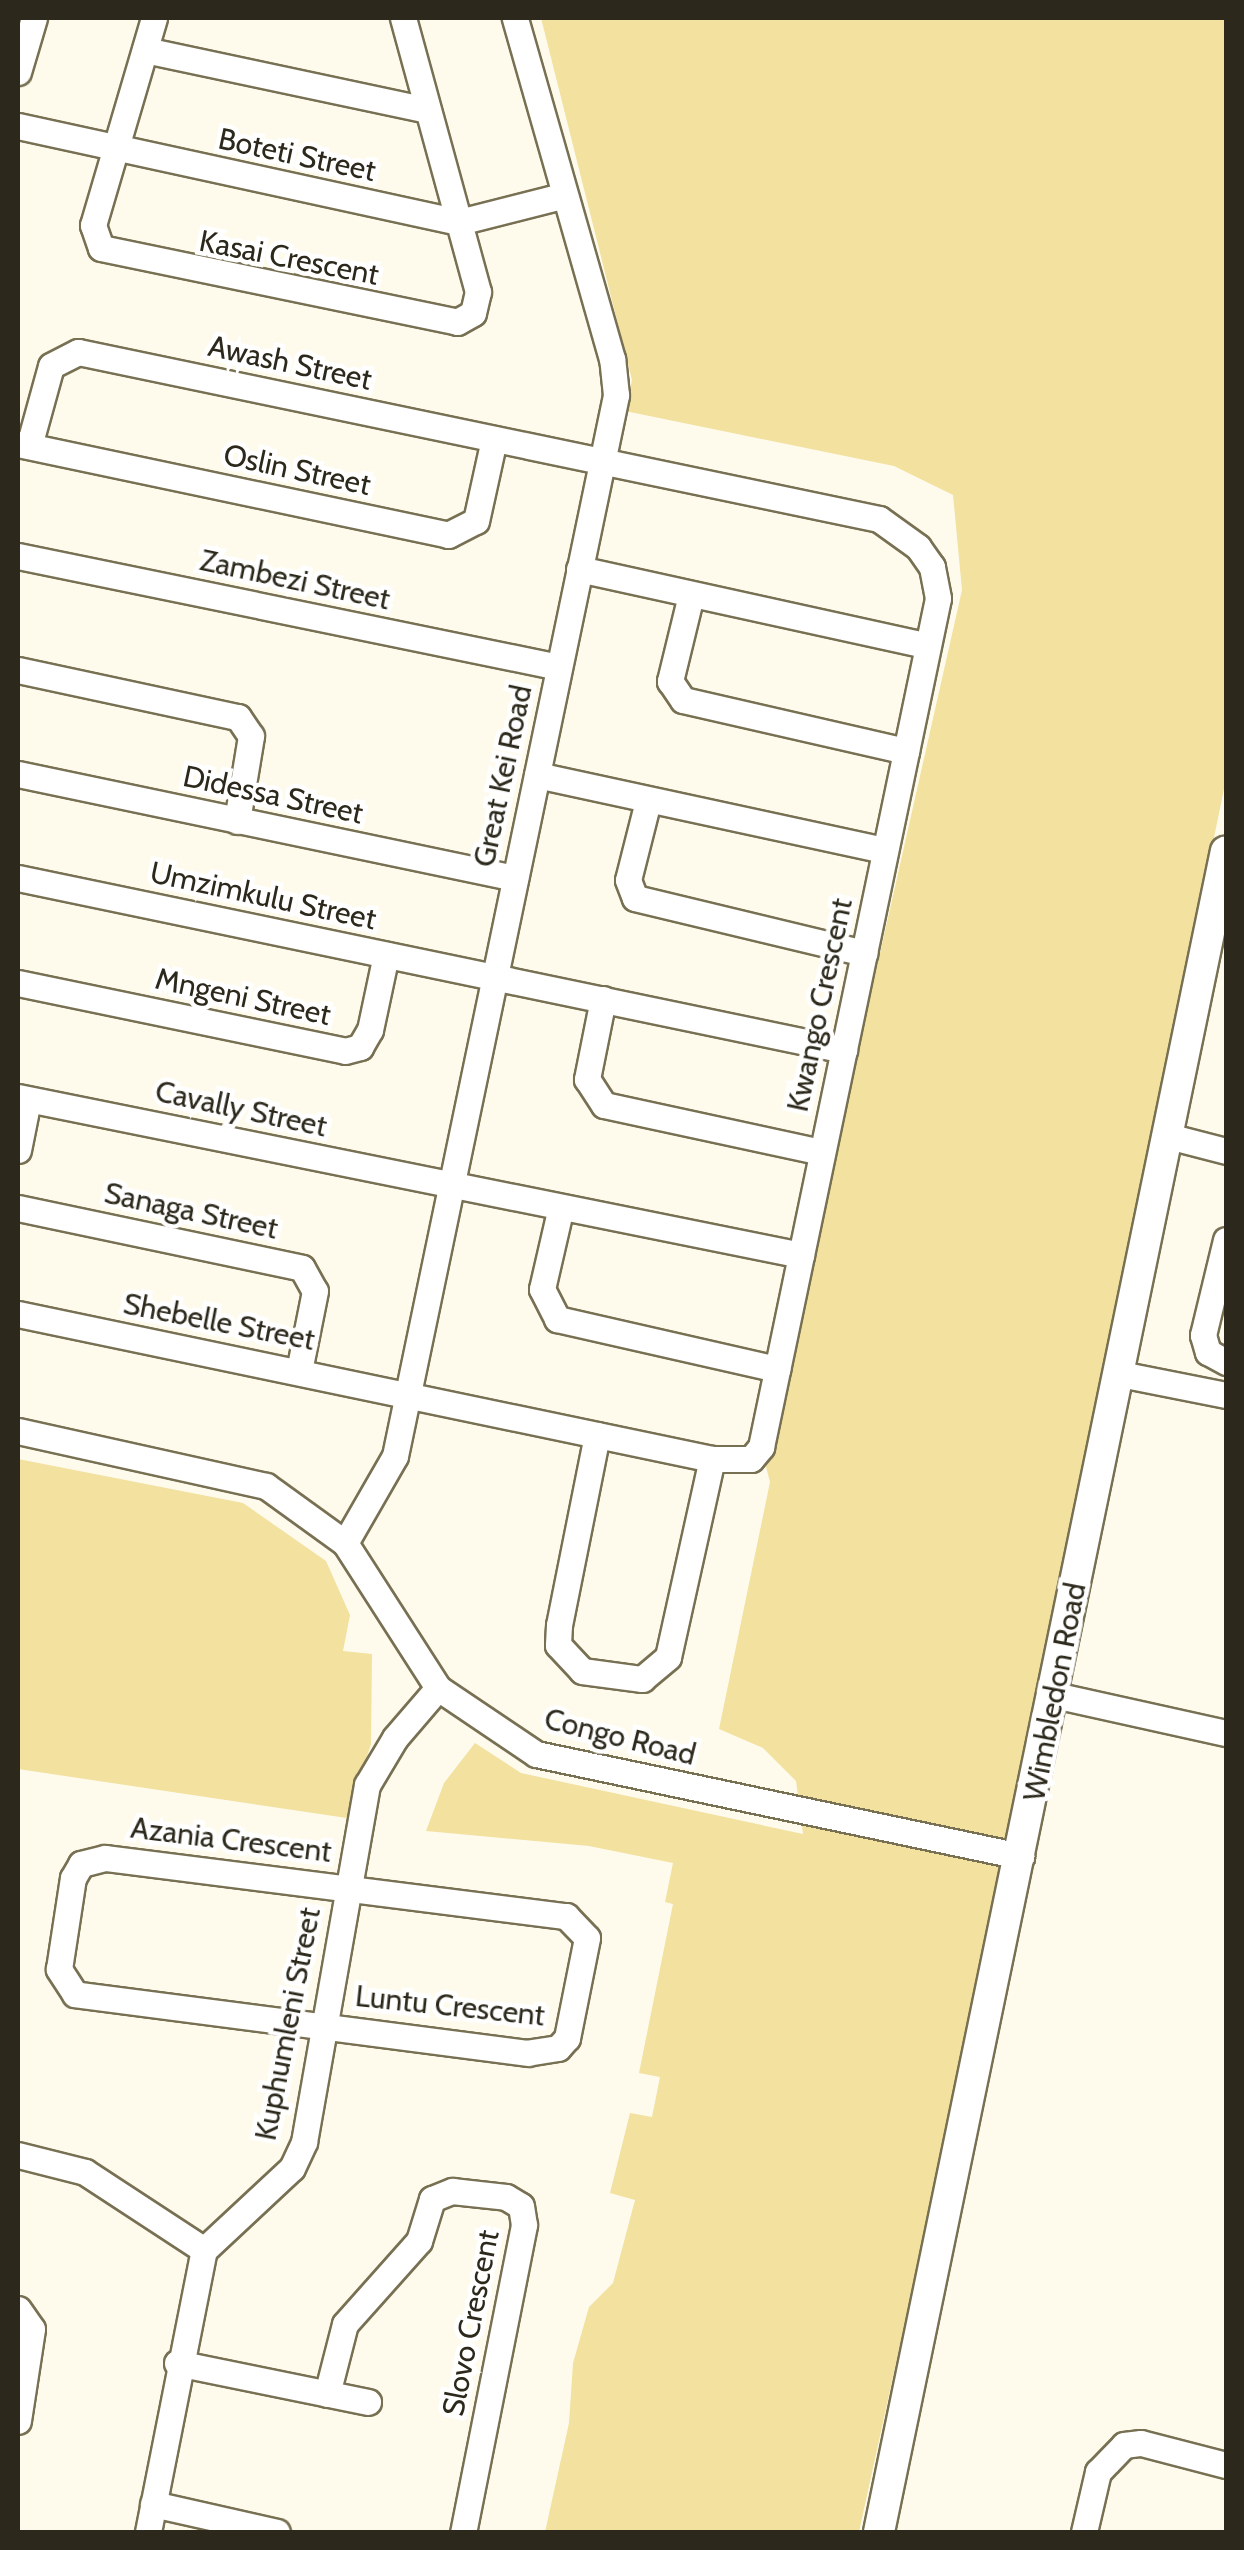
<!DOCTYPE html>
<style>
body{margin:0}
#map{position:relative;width:1244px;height:2550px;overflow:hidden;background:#fefbed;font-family:Cabin,sans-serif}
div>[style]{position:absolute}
.green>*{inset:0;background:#f2e19f}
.roads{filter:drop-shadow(2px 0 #787053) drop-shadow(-2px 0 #787053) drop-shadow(0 2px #787053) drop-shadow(0 -2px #787053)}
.minor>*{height:25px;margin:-12.5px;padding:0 12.5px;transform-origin:12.5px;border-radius:12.5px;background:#fff}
.major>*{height:30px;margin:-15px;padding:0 15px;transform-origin:15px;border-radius:15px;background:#fff}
span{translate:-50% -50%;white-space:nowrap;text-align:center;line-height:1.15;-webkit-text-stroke:9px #fff;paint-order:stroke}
.street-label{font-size:30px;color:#2c291c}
.frame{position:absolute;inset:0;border:20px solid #2c291c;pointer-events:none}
</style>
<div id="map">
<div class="green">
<div style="clip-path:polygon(541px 18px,1226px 18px,1226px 779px,996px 1905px,859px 2532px,545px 2532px,569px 2423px,573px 2363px,589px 2307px,613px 2283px,635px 2200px,610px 2193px,630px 2113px,652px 2117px,660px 2077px,639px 2073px,673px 1904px,665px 1902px,673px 1863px,589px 1846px,426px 1831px,444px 1783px,475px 1743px,521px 1773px,803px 1834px,796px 1781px,763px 1748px,719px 1729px,770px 1482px,765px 1463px,962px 590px,953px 495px,894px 466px,625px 411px,632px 380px)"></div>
<div style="clip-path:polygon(18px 1459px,243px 1503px,326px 1561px,350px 1615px,343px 1651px,372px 1654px,371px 1744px,347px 1818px,18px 1769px)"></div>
</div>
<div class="roads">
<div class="minor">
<div style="left:154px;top:18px;width:216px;rotate:106.4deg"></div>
<div style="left:93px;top:225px;width:24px;rotate:71deg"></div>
<div style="left:101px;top:248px;width:364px;rotate:11.7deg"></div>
<div style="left:457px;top:322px;width:18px;rotate:-29deg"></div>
<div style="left:473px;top:313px;width:22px;rotate:-77deg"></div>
<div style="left:478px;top:292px;width:284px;rotate:-105.3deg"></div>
<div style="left:145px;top:50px;width:288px;rotate:12deg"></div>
<div style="left:18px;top:72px;width:56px;rotate:-73.5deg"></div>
<div style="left:18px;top:126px;width:451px;rotate:12.3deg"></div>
<div style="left:459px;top:222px;width:106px;rotate:-14.2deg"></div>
<div style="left:18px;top:444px;width:440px;rotate:11.9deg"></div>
<div style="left:448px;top:535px;width:31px;rotate:-27deg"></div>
<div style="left:476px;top:521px;width:84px;rotate:-77.6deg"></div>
<div style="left:18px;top:556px;width:552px;rotate:11.59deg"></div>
<div style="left:579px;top:569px;width:357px;rotate:12.4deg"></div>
<div style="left:691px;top:595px;width:89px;rotate:103.7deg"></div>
<div style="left:670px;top:681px;width:23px;rotate:56deg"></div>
<div style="left:683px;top:700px;width:229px;rotate:12.9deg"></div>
<div style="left:18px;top:670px;width:225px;rotate:12.1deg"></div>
<div style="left:238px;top:717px;width:23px;rotate:56deg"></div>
<div style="left:251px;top:736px;width:86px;rotate:99.4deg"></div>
<div style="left:18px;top:774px;width:508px;rotate:11.82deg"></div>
<div style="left:537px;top:775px;width:356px;rotate:12.2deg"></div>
<div style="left:648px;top:801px;width:81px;rotate:104.2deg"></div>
<div style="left:628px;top:880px;width:19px;rotate:69deg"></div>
<div style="left:635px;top:898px;width:236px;rotate:13.5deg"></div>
<div style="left:18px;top:878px;width:844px;rotate:11.76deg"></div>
<div style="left:18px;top:983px;width:334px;rotate:11.7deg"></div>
<div style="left:345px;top:1051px;width:16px;rotate:-15deg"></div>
<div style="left:360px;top:1047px;width:20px;rotate:-60deg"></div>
<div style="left:370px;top:1030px;width:77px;rotate:-78deg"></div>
<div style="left:603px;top:999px;width:82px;rotate:101.3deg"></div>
<div style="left:587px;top:1079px;width:31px;rotate:57deg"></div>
<div style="left:604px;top:1105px;width:223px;rotate:12.2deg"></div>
<div style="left:18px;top:1097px;width:799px;rotate:11.41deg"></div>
<div style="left:1168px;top:1136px;width:60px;rotate:14.5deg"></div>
<div style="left:18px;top:1150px;width:51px;rotate:-78.7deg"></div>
<div style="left:18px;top:1208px;width:290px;rotate:11.9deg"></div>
<div style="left:302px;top:1268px;width:26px;rotate:61deg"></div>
<div style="left:315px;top:1291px;width:82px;rotate:101.3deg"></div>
<div style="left:560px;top:1211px;width:80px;rotate:103deg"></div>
<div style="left:542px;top:1289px;width:34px;rotate:63deg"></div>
<div style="left:557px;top:1319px;width:226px;rotate:12.8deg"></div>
<div style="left:1226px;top:1240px;width:98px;rotate:103.6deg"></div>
<div style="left:1203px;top:1335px;width:18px;rotate:74deg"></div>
<div style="left:1208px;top:1352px;width:21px;rotate:29deg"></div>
<div style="left:18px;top:1314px;width:709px;rotate:11.8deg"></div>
<div style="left:712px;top:1459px;width:39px"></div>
<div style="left:751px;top:1459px;width:16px;rotate:-50deg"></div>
<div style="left:761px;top:1447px;width:867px;rotate:-78.22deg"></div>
<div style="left:938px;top:598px;width:32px;rotate:-101deg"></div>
<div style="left:932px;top:567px;width:24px;rotate:-125deg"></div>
<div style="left:918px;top:547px;width:48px;rotate:-144.3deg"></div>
<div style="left:879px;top:519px;width:818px;rotate:-168.22deg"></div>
<div style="left:78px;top:352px;width:30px;rotate:153deg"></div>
<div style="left:51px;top:366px;width:83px;rotate:105.4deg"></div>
<div style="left:1120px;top:1374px;width:108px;rotate:11.2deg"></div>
<div style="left:18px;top:1431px;width:254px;rotate:12.5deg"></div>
<div style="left:266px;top:1486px;width:97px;rotate:35.8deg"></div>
<div style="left:345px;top:1543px;width:172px;rotate:57.3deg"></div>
<div style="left:438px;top:1688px;width:118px;rotate:34deg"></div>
<div style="left:536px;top:1754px;width:496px;rotate:11.9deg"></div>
<div style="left:597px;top:1435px;width:194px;rotate:101.3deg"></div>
<div style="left:559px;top:1625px;width:20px;rotate:93deg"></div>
<div style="left:558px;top:1645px;width:35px;rotate:47deg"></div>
<div style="left:582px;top:1671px;width:61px;rotate:7.6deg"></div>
<div style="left:642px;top:1679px;width:34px;rotate:-40deg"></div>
<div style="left:668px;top:1657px;width:203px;rotate:-77.5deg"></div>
<div style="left:345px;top:1543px;width:100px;rotate:-60.1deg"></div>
<div style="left:395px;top:1456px;width:1084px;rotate:-78.23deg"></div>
<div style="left:616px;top:395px;width:36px;rotate:-96deg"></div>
<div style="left:612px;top:359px;width:355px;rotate:-105.9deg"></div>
<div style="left:1054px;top:1695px;width:176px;rotate:12.5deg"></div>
<div style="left:105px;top:1858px;width:465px;rotate:7.2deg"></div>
<div style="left:566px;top:1916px;width:30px;rotate:46deg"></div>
<div style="left:587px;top:1938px;width:102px;rotate:101.3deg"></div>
<div style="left:567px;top:2038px;width:13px;rotate:132deg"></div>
<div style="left:558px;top:2048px;width:30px;rotate:171deg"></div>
<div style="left:528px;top:2053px;width:457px;rotate:-172.6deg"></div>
<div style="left:75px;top:1994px;width:30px;rotate:-123deg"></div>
<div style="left:59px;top:1969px;width:92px;rotate:-81.3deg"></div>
<div style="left:73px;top:1878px;width:16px;rotate:-60deg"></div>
<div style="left:81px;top:1864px;width:25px;rotate:-14deg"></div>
<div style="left:18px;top:2155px;width:69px;rotate:14.2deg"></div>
<div style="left:85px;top:2172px;width:142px;rotate:33.2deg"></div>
<div style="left:18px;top:2309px;width:24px;rotate:55deg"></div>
<div style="left:32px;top:2329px;width:93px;rotate:98.7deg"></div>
<div style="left:177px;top:2363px;width:195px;rotate:11.5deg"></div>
<div style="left:327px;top:2394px;width:72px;rotate:-75.6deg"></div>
<div style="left:345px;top:2324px;width:111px;rotate:-48.3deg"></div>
<div style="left:419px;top:2241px;width:44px;rotate:-72.8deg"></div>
<div style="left:432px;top:2199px;width:22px;rotate:-22deg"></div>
<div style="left:452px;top:2191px;width:54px;rotate:6.3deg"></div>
<div style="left:506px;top:2197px;width:17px;rotate:31deg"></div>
<div style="left:521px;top:2206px;width:19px;rotate:81deg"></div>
<div style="left:524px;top:2225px;width:313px;rotate:101.2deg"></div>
<div style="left:153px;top:2504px;width:127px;rotate:12.7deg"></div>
<div style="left:148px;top:2532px;width:288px;rotate:-78.8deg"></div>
<div style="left:204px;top:2250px;width:120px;rotate:-43deg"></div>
<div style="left:292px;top:2168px;width:29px;rotate:-65deg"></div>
<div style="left:304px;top:2142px;width:363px;rotate:-80deg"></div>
<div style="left:367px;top:1785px;width:55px;rotate:-59.2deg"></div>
<div style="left:395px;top:1738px;width:66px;rotate:-49.3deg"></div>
<div style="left:1084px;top:2532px;width:62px;rotate:-76.9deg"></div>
<div style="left:1098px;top:2472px;width:37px;rotate:-46deg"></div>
<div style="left:1124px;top:2445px;width:17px;rotate:-7deg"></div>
<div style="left:1141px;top:2443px;width:88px;rotate:14.5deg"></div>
</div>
<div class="major">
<div style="left:879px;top:2532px;width:1716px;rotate:-78.34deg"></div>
</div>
</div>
<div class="street-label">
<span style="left:297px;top:155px;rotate:12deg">Boteti Street</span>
<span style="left:289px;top:258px;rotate:11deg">Kasai Crescent</span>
<span style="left:290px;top:363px;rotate:12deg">Awash Street</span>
<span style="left:297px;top:470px;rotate:12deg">Oslin Street</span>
<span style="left:295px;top:580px;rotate:12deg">Zambezi Street</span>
<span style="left:503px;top:776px;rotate:-78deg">Great Kei Road</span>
<span style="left:273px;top:795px;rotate:12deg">Didessa Street</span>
<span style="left:263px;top:896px;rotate:12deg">Umzimkulu Street</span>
<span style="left:243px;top:997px;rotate:12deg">Mngeni Street</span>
<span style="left:820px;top:1005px;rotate:-78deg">Kwango Crescent</span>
<span style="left:241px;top:1109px;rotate:12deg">Cavally Street</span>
<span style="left:191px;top:1211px;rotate:12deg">Sanaga Street</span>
<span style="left:219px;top:1322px;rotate:11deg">Shebelle Street</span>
<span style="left:1055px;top:1692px;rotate:-79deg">Wimbledon Road</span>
<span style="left:620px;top:1737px;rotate:14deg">Congo Road</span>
<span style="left:231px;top:1840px;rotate:7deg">Azania Crescent</span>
<span style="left:450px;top:2006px;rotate:6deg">Luntu Crescent</span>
<span style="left:288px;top:2024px;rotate:-79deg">Kuphumleni Street</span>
<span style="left:471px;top:2323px;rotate:-79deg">Slovo Crescent</span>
</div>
<div class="frame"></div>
</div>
